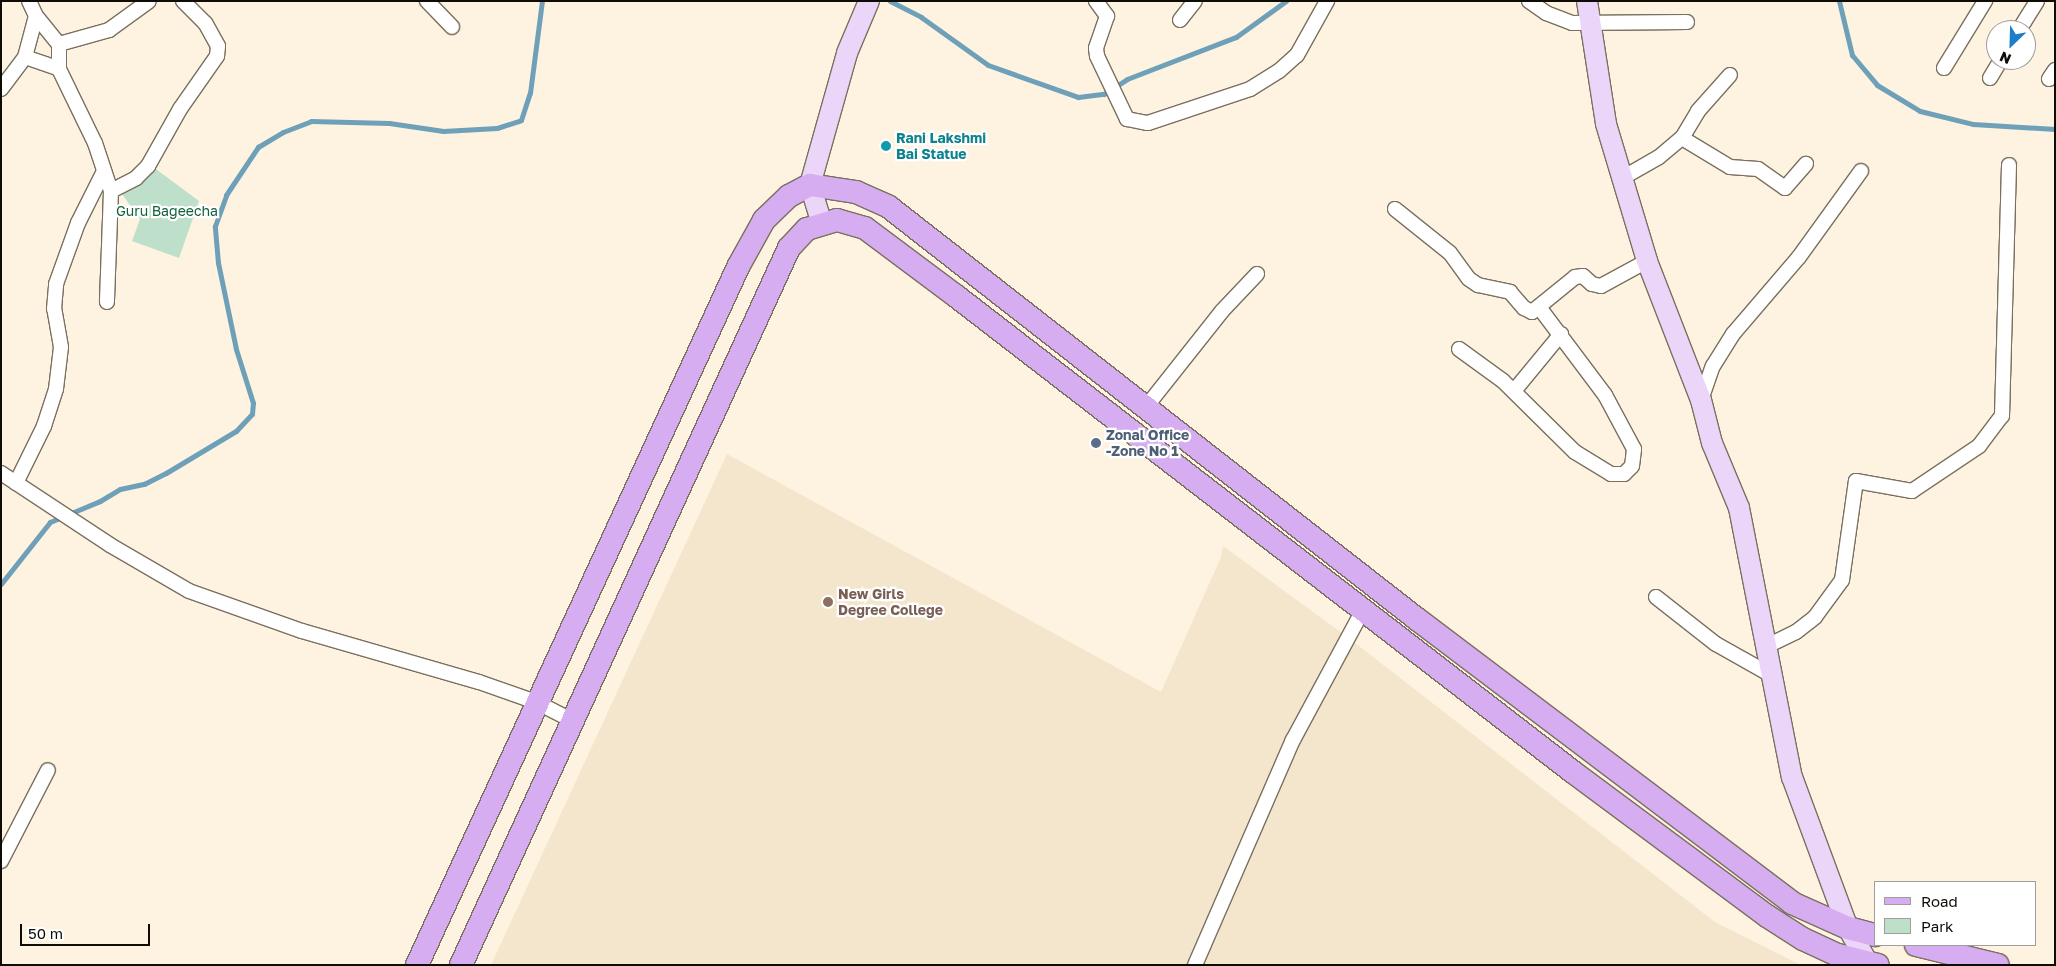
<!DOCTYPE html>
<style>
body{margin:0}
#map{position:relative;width:2056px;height:966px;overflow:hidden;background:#fdf3e0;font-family:"Golos Text",sans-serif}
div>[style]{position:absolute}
.built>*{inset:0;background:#f4e6cc}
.green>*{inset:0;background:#bedfca}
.stream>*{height:5px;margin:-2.5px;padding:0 2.5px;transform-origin:2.5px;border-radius:2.5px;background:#6fa0b9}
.roads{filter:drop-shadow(1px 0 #79705f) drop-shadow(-1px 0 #79705f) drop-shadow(0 1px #79705f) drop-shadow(0 -1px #79705f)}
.street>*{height:14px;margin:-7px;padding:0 7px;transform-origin:7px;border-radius:7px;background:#fff}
.secondary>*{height:20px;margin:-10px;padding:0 10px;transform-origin:10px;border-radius:10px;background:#ebd6f9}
.primary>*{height:22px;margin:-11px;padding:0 11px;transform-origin:11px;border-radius:11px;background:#d7adf2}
.dots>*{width:14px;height:14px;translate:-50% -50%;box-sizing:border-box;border:2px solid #fff;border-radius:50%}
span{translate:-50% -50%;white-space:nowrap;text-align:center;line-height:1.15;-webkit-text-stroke:4.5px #fff;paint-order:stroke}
.culture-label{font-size:14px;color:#0d838f;font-weight:700}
.left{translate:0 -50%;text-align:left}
.park-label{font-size:14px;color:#13613e}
.service-label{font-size:14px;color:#4e5e75;font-weight:700}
.education-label{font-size:14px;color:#785e54;font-weight:700}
.frame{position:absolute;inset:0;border:2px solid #0f0c06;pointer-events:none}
.legend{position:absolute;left:1874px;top:881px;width:162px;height:65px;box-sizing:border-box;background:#fff;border:1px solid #9f9e9b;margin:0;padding:6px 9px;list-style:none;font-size:15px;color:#0f0c06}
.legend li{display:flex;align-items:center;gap:10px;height:25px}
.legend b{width:25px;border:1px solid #9f9e9b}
.north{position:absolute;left:1986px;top:20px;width:50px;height:50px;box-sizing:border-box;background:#fff;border:1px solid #9f9e9b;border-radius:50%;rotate:204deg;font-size:14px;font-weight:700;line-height:20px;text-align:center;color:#0f0c06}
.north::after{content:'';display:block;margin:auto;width:18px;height:22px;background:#1c7eca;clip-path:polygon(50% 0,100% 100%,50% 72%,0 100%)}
.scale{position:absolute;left:20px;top:924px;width:130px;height:22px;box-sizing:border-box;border:2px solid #0f0c06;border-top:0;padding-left:6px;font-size:15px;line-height:18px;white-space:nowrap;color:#0f0c06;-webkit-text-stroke:4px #fff;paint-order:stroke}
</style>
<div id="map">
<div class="built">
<div style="clip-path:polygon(727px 454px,1161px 692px,1221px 557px,1223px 546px,1346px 636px,1715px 922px,1801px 965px,491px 965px)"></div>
</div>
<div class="green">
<div style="clip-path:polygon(145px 161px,199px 201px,179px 258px,132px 241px,140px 219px,119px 190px)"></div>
</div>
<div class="stream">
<div style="left:890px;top:1px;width:35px;rotate:27deg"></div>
<div style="left:921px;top:17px;width:82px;rotate:35.6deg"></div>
<div style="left:988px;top:65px;width:96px;rotate:19.6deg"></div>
<div style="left:1078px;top:97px;width:26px;rotate:-7deg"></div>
<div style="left:1104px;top:94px;width:27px;rotate:-33deg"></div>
<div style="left:1127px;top:79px;width:117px;rotate:-21.1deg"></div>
<div style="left:1236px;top:37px;width:62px;rotate:-35.8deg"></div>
<div style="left:1839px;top:1px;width:56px;rotate:76.5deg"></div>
<div style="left:1852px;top:55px;width:39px;rotate:50deg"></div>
<div style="left:1877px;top:85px;width:50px;rotate:31.2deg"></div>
<div style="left:1920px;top:111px;width:55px;rotate:13.8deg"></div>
<div style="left:1973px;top:124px;width:82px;rotate:3.5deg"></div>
<div style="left:1px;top:584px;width:79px;rotate:-51.7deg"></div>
<div style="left:50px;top:522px;width:54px;rotate:-22.8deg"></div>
<div style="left:100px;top:501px;width:23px;rotate:-31deg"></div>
<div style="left:120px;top:489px;width:25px;rotate:-12deg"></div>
<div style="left:144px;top:484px;width:25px;rotate:-27deg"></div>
<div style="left:166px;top:473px;width:82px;rotate:-31deg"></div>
<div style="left:236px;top:431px;width:23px;rotate:-47deg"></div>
<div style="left:252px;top:414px;width:11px;rotate:-85deg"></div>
<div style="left:253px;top:403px;width:57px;rotate:-107.5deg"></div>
<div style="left:236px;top:349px;width:88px;rotate:-101.8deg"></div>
<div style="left:218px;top:263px;width:37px;rotate:-95deg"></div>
<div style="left:215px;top:226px;width:33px;rotate:-70deg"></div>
<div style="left:226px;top:195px;width:58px;rotate:-56.3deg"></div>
<div style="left:258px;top:147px;width:29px;rotate:-31deg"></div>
<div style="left:283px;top:132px;width:30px;rotate:-21deg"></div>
<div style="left:311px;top:121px;width:78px;rotate:1.5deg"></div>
<div style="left:389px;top:123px;width:55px;rotate:8.4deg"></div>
<div style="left:443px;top:131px;width:54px;rotate:-3.2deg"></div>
<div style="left:497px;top:128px;width:25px;rotate:-18deg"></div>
<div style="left:521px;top:120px;width:28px;rotate:-72deg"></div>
<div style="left:530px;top:93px;width:93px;rotate:-82.6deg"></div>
</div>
<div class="roads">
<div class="street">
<div style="left:29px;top:1px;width:17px;rotate:65deg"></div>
<div style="left:36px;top:16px;width:36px;rotate:51deg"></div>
<div style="left:59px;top:44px;width:52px;rotate:-15.6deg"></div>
<div style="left:109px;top:30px;width:49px;rotate:-35.9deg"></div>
<div style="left:427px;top:1px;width:36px;rotate:46deg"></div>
<div style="left:1096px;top:1px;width:19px;rotate:54deg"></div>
<div style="left:1107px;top:16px;width:34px;rotate:109deg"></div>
<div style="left:1096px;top:48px;width:8px;rotate:83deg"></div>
<div style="left:1097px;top:56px;width:70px;rotate:64.5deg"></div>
<div style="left:1127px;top:119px;width:21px;rotate:11deg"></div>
<div style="left:1148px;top:123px;width:108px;rotate:-18.4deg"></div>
<div style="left:1250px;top:89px;width:34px;rotate:-32deg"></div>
<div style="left:1279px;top:71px;width:24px;rotate:-42deg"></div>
<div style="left:1297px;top:55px;width:62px;rotate:-60.9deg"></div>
<div style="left:1529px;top:1px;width:21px;rotate:35deg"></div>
<div style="left:1546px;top:13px;width:28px;rotate:21deg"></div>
<div style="left:1572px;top:23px;width:115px;rotate:-0.5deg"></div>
<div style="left:1180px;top:20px;width:24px;rotate:-52deg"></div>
<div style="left:2019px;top:30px;width:34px;rotate:-58deg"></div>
<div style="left:59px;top:44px;width:25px;rotate:90deg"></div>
<div style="left:59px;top:69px;width:82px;rotate:64.1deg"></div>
<div style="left:95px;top:143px;width:51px;rotate:71.6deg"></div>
<div style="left:111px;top:191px;width:111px;rotate:92.1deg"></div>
<div style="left:25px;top:57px;width:36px;rotate:19deg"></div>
<div style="left:1944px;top:68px;width:79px;rotate:-58.5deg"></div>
<div style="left:1990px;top:78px;width:21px;rotate:-59deg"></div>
<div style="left:2049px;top:79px;width:11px;rotate:-56deg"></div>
<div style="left:1px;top:89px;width:40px;rotate:-53deg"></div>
<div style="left:25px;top:57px;width:42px;rotate:-75deg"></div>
<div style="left:1682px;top:138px;width:56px;rotate:31.1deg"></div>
<div style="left:1730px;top:167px;width:28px;rotate:4deg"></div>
<div style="left:1758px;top:169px;width:33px;rotate:35deg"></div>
<div style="left:1785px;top:188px;width:32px;rotate:-49deg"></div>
<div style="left:1624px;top:177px;width:40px;rotate:-29.7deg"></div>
<div style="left:1659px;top:157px;width:30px;rotate:-40deg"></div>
<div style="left:1682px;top:138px;width:31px;rotate:-59deg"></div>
<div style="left:1698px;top:111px;width:48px;rotate:-48.4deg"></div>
<div style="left:111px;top:191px;width:28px;rotate:-27deg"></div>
<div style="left:136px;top:178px;width:17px;rotate:-45deg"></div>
<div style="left:148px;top:166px;width:65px;rotate:-60.7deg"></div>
<div style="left:180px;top:109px;width:65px;rotate:-55.1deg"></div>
<div style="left:217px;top:56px;width:10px;rotate:-84deg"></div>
<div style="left:218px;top:46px;width:26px;rotate:-119deg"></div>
<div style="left:205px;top:23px;width:31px;rotate:-135deg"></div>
<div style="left:1395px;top:209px;width:70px;rotate:38.7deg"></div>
<div style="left:1450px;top:253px;width:32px;rotate:54deg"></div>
<div style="left:1469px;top:279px;width:11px;rotate:34deg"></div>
<div style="left:1478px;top:285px;width:33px;rotate:12deg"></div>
<div style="left:1510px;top:292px;width:21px;rotate:49deg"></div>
<div style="left:1524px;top:308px;width:9px;rotate:27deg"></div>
<div style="left:1532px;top:312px;width:55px;rotate:-39.1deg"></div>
<div style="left:1575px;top:277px;width:8px;rotate:-7deg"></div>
<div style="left:1583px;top:276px;width:12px;rotate:42deg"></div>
<div style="left:1592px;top:284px;width:9px;rotate:13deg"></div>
<div style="left:1601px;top:286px;width:52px;rotate:-28.5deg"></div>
<div style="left:1459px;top:349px;width:54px;rotate:36deg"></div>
<div style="left:1503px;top:381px;width:101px;rotate:44.6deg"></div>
<div style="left:1575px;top:452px;width:42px;rotate:31.4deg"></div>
<div style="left:1611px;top:474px;width:13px"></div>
<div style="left:1624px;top:474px;width:11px;rotate:-45deg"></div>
<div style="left:1632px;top:466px;width:17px;rotate:-83deg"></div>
<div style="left:1634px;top:449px;width:61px;rotate:-118.2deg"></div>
<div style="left:1605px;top:395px;width:110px;rotate:-126.9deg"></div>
<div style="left:1514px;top:391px;width:74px;rotate:-50.5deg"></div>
<div style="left:1701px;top:400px;width:36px;rotate:-71deg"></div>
<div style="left:1713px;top:366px;width:38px;rotate:-58deg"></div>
<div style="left:1733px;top:334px;width:101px;rotate:-49.4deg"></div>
<div style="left:1799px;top:257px;width:106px;rotate:-54.2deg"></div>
<div style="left:1146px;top:407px;width:122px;rotate:-51.6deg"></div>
<div style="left:1222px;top:311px;width:51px;rotate:-46.6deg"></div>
<div style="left:1px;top:473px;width:131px;rotate:33.4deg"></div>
<div style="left:110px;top:545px;width:91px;rotate:30.2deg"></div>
<div style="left:189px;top:591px;width:120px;rotate:19.5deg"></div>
<div style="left:302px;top:631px;width:184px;rotate:16.1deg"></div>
<div style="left:479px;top:682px;width:60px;rotate:19.3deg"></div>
<div style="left:536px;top:702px;width:39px;rotate:27deg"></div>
<div style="left:16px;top:483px;width:64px;rotate:-63.8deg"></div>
<div style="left:44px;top:426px;width:39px;rotate:-72deg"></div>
<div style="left:56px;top:389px;width:42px;rotate:-83.2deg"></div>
<div style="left:61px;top:347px;width:39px;rotate:-100deg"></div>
<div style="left:54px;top:309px;width:25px;rotate:-85deg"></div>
<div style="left:56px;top:284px;width:65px;rotate:-70.2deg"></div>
<div style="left:78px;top:223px;width:58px;rotate:-63.4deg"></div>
<div style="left:1656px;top:597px;width:76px;rotate:38.1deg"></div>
<div style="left:1716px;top:644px;width:63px;rotate:29.4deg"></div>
<div style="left:1765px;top:647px;width:34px;rotate:-26deg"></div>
<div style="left:1796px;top:632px;width:24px;rotate:-38deg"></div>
<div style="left:1815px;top:617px;width:46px;rotate:-53.9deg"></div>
<div style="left:1842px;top:580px;width:100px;rotate:-82deg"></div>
<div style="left:1856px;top:481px;width:57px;rotate:10.1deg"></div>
<div style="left:1912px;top:491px;width:81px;rotate:-33.9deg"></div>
<div style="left:1979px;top:446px;width:38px;rotate:-53deg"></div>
<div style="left:2002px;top:416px;width:251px;rotate:-88.4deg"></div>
<div style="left:1px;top:861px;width:102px;rotate:-62.7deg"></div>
<div style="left:1195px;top:965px;width:245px;rotate:-66.5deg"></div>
<div style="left:1293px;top:740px;width:148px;rotate:-61.7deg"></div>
</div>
<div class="secondary">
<div style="left:1587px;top:1px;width:124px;rotate:81.2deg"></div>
<div style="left:1606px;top:124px;width:143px;rotate:73.3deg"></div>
<div style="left:1647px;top:261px;width:149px;rotate:68.8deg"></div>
<div style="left:1701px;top:400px;width:44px;rotate:75.7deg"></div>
<div style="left:1712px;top:443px;width:70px;rotate:67.4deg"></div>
<div style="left:1739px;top:508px;width:274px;rotate:78.9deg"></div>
<div style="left:1792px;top:777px;width:161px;rotate:69.7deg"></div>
<div style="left:1848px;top:928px;width:43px;rotate:60.4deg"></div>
<div style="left:822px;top:224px;width:41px;rotate:-107.1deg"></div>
<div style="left:810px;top:185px;width:137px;rotate:-74.3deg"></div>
<div style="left:847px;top:53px;width:56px;rotate:-67.1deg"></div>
</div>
<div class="primary">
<div style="left:1916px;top:945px;width:84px;rotate:13.7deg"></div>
<div style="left:417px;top:965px;width:768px;rotate:-65.3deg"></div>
<div style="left:738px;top:267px;width:54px;rotate:-61deg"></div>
<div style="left:764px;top:220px;width:35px;rotate:-44deg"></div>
<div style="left:789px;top:196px;width:24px;rotate:-28deg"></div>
<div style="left:810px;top:185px;width:47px;rotate:8.7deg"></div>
<div style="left:856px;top:192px;width:36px;rotate:24deg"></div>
<div style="left:889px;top:207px;width:670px;rotate:37.97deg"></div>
<div style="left:1417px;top:619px;width:470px;rotate:37.1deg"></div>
<div style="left:1792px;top:903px;width:61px;rotate:24.1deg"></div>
<div style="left:1848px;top:928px;width:28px;rotate:15deg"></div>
<div style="left:461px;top:965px;width:788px;rotate:-65.42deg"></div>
<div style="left:789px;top:248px;width:26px;rotate:-47deg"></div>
<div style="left:807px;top:229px;width:31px;rotate:-17deg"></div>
<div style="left:837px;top:220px;width:29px;rotate:16deg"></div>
<div style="left:865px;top:228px;width:114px;rotate:36.8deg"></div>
<div style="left:956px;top:296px;width:779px;rotate:37.65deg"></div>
<div style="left:1573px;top:772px;width:242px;rotate:36.6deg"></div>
<div style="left:1767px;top:916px;width:43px;rotate:32.6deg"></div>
<div style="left:1803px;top:939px;width:38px;rotate:25deg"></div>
<div style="left:1838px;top:955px;width:41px;rotate:14deg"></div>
</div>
</div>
<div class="dots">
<div style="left:886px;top:146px;background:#0f9aa8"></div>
<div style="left:1096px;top:443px;background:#5c6f8a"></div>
<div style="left:828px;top:602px;background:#8d6e63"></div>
</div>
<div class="culture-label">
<span class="left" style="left:896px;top:146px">Rani Lakshmi<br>Bai Statue</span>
</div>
<div class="park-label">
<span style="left:167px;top:211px">Guru Bageecha</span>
</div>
<div class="service-label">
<span class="left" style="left:1106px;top:443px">Zonal Office<br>-Zone No 1</span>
</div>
<div class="education-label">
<span class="left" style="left:838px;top:602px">New Girls<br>Degree College</span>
</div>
<div class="frame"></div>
<ul class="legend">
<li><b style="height:6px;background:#d7adf2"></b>Road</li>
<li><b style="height:14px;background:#bedfca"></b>Park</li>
</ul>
<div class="north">N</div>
<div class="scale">50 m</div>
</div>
